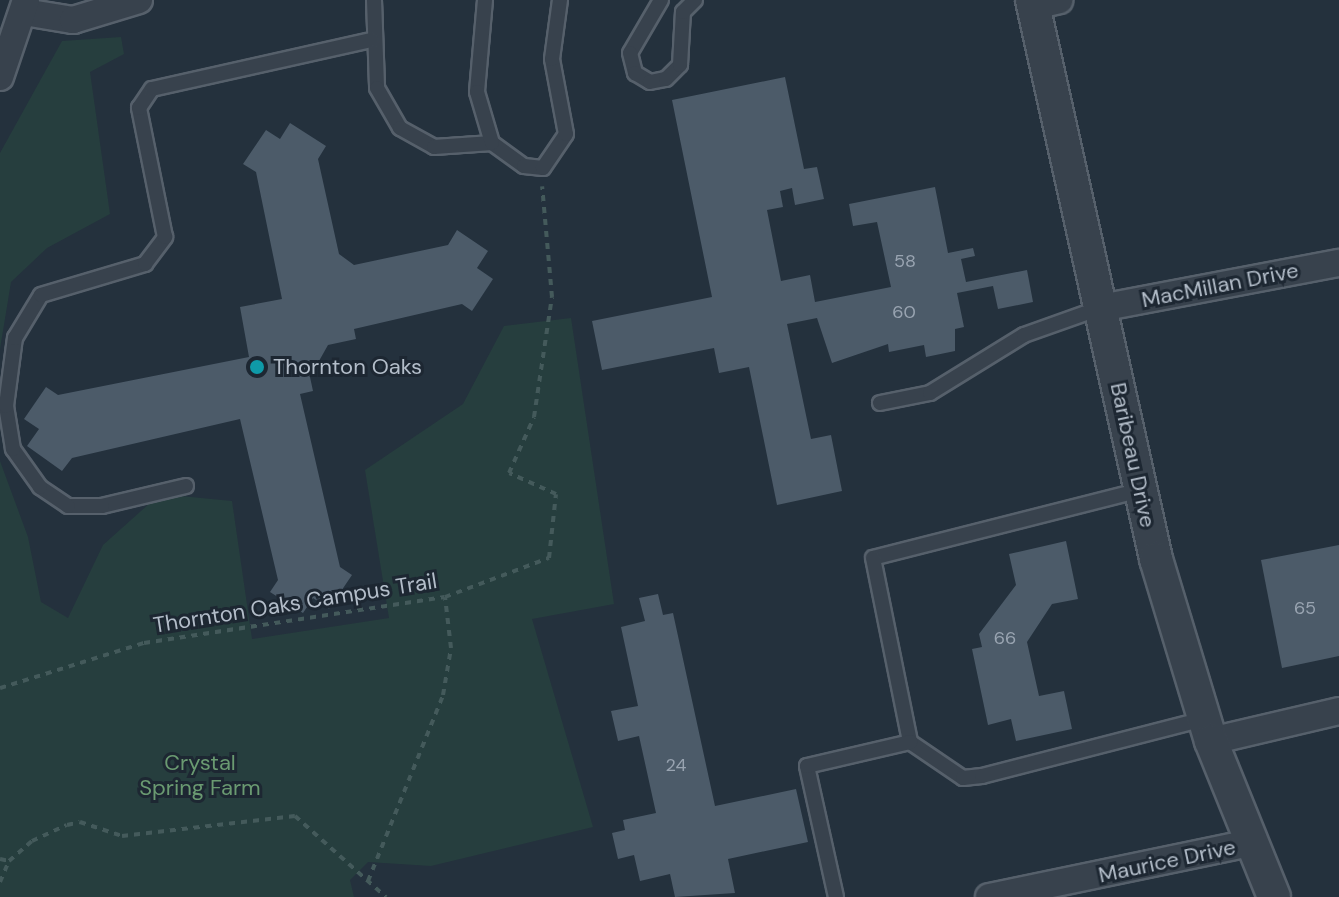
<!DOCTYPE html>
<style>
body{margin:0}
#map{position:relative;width:1339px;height:897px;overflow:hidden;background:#24313d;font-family:"DM Sans",sans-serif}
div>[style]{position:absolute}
.green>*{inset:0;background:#263e3e}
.building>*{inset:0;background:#4c5b69}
.path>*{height:4px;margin-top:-2px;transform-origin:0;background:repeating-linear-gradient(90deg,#445a5b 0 6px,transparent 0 12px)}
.roads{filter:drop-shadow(2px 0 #56606b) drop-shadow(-2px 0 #56606b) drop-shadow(0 2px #56606b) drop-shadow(0 -2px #56606b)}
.service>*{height:14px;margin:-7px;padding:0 7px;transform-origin:7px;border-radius:7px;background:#38424d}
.minor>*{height:26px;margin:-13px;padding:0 13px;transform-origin:13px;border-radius:13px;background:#38424d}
.tertiary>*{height:32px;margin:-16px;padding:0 16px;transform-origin:16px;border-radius:16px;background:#38424d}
.dots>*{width:22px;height:22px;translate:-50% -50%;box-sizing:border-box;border:4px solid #1d2732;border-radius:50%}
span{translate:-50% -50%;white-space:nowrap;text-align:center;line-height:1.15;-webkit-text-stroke:6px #1d2732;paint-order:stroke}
.number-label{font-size:18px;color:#99a4b1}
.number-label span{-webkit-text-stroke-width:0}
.street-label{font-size:22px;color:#b3bdc9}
.poi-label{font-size:22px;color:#b3bdc9}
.left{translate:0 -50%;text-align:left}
.park-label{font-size:22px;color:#6a9a71}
</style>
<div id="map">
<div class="green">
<div style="clip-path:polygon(121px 37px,124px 54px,90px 72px,110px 214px,47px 248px,11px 282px,0 349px,0 153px,62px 41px)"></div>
<div style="clip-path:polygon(571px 318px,614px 604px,532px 619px,593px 827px,431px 866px,368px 862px,350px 880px,354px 897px,0 897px,0 461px,28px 537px,41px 602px,68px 618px,103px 545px,160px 494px,232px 501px,252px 639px,389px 618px,365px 470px,463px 404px,504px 326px)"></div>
</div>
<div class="building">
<div style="clip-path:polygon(785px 77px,804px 169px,817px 167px,824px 199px,795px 205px,792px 188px,780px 191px,783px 207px,767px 210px,781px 281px,810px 275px,815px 302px,891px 287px,877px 222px,853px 226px,849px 204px,935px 187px,948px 253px,973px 248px,975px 256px,961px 259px,966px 282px,1027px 270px,1033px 302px,998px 309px,993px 286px,957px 293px,964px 327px,955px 329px,955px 351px,926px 357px,924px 345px,889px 352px,888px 344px,832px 363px,817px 318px,787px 324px,811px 439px,831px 435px,842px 491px,777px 505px,749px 367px,719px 373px,714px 348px,602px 370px,592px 321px,712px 297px,672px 100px)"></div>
<div style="clip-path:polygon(290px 123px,326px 146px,318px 159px,339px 254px,354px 265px,448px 245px,457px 230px,488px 251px,477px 268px,493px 279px,472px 311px,462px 304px,354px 329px,356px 339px,328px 345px,310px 377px,313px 391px,300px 394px,340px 567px,352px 575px,329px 609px,313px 598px,303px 613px,270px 592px,278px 580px,240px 419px,72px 458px,62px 471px,27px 446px,39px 429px,24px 419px,46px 387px,58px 395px,249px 357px,240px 307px,282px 299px,256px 172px,243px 164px,266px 130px,280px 139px)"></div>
<div style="clip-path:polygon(1066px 541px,1078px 599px,1052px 604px,1027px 642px,1039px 696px,1064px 691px,1072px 729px,1016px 741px,1011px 719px,988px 725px,972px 649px,982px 647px,979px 634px,1016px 585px,1009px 554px)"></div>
<div style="clip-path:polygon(1339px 545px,1339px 656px,1282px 668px,1261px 560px)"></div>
<div style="clip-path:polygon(658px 594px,663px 615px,673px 613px,715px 806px,796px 789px,808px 842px,728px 859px,735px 893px,675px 897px,670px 874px,640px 881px,634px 855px,618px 859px,612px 833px,625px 830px,623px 820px,656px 813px,639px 736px,618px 741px,611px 711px,638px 706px,621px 627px,645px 621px,639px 598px)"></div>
</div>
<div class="path">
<div style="left:0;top:688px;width:151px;rotate:-17.4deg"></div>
<div style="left:144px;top:643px;width:304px;rotate:-8.7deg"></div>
<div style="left:445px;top:597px;width:111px;rotate:-20.6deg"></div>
<div style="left:549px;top:558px;width:64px;rotate:-83.8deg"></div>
<div style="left:556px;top:494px;width:51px;rotate:-155.9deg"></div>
<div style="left:509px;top:473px;width:61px;rotate:-65.9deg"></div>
<div style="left:534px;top:417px;width:121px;rotate:-81.5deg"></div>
<div style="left:552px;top:297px;width:111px;rotate:-95.1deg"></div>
<div style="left:0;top:859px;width:9px;rotate:13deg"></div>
<div style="left:368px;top:881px;width:201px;rotate:-68deg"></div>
<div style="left:443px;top:695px;width:48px;rotate:-80.3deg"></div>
<div style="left:451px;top:648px;width:51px;rotate:-96.7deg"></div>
<div style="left:0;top:882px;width:23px;rotate:-67deg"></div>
<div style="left:9px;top:861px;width:30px;rotate:-41deg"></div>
<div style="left:32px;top:841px;width:38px;rotate:-25deg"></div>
<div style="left:67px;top:825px;width:13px;rotate:-13deg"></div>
<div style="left:80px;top:822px;width:44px;rotate:18.4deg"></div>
<div style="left:122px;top:836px;width:174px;rotate:-6.6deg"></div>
<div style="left:295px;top:816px;width:122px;rotate:41.7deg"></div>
</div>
<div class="roads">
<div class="service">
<div style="left:374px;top:0;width:88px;rotate:88deg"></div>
<div style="left:377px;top:88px;width:46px;rotate:60.1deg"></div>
<div style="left:400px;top:128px;width:39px;rotate:29deg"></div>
<div style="left:434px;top:147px;width:58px;rotate:-3.9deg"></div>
<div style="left:492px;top:143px;width:39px;rotate:36deg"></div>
<div style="left:524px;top:166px;width:19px;rotate:6deg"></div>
<div style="left:543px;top:168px;width:41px;rotate:-55.9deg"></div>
<div style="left:566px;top:134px;width:76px;rotate:-100.6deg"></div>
<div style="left:552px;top:59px;width:60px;rotate:-82.3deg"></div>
<div style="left:485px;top:0;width:92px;rotate:95deg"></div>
<div style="left:477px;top:92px;width:53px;rotate:73.6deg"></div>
<div style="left:661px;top:0;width:61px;rotate:120.3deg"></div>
<div style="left:630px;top:53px;width:21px;rotate:76deg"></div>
<div style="left:635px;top:73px;width:17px;rotate:31deg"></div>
<div style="left:650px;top:82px;width:16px;rotate:-11deg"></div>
<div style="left:666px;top:79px;width:20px;rotate:-45deg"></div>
<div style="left:680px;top:65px;width:53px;rotate:-86.8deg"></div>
<div style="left:683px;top:12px;width:17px;rotate:-45deg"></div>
<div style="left:880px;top:403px;width:51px;rotate:-11.3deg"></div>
<div style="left:930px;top:393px;width:110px;rotate:-31.7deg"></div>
<div style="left:1024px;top:335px;width:81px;rotate:-19.6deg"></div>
<div style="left:186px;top:486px;width:86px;rotate:166.6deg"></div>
<div style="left:102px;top:506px;width:34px;rotate:180deg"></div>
<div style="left:68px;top:506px;width:34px;rotate:-146deg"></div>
<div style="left:40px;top:487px;width:47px;rotate:-125.4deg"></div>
<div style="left:13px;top:449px;width:44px;rotate:-99.2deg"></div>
<div style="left:6px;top:406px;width:69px;rotate:-82.5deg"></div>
<div style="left:15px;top:338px;width:50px;rotate:-58.8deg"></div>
<div style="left:41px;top:295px;width:109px;rotate:-16.6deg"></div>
<div style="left:145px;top:264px;width:34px;rotate:-53deg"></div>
<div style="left:165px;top:237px;width:132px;rotate:-101.4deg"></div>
<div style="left:139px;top:108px;width:23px;rotate:-56deg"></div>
<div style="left:152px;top:89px;width:225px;rotate:-12.6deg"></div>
<div style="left:1141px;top:490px;width:276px;rotate:165.8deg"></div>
<div style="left:873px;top:558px;width:188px;rotate:78.6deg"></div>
<div style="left:910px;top:742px;width:64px;rotate:34.2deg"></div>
<div style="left:963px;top:778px;width:19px;rotate:-6deg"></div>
<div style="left:982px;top:776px;width:229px;rotate:-14.4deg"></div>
<div style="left:836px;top:897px;width:134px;rotate:-102.5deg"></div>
<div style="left:807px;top:766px;width:106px;rotate:-13.1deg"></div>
</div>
<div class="minor">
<div style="left:1034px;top:6px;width:26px;rotate:-13deg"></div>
<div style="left:24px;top:12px;width:50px;rotate:9.3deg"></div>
<div style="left:73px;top:20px;width:69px;rotate:-16.9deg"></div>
<div style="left:0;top:77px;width:81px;rotate:-71.3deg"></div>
<div style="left:1100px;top:308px;width:243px;rotate:-10.7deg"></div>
<div style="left:1211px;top:741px;width:131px;rotate:-13.2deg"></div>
<div style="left:989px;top:897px;width:267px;rotate:-11.7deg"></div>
</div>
<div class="tertiary">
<div style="left:1032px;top:0;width:573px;rotate:77.49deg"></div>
<div style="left:1156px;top:559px;width:190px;rotate:73.2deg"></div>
<div style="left:1211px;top:741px;width:168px;rotate:68deg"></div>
</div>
</div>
<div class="dots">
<div style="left:257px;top:367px;background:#0f9aa8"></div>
</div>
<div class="number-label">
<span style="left:905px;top:261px">58</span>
<span style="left:904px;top:312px">60</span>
<span style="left:1305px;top:608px">65</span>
<span style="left:1005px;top:638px">66</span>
<span style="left:676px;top:765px">24</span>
</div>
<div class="street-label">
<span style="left:1220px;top:285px;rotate:-11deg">MacMillan Drive</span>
<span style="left:1133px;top:455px;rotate:78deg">Baribeau Drive</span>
<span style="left:295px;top:603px;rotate:-9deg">Thornton Oaks Campus Trail</span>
<span style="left:1167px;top:861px;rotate:-12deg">Maurice Drive</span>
</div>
<div class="poi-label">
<span class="left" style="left:273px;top:367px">Thornton Oaks</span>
</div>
<div class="park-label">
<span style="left:200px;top:775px">Crystal<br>Spring Farm</span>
</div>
</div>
